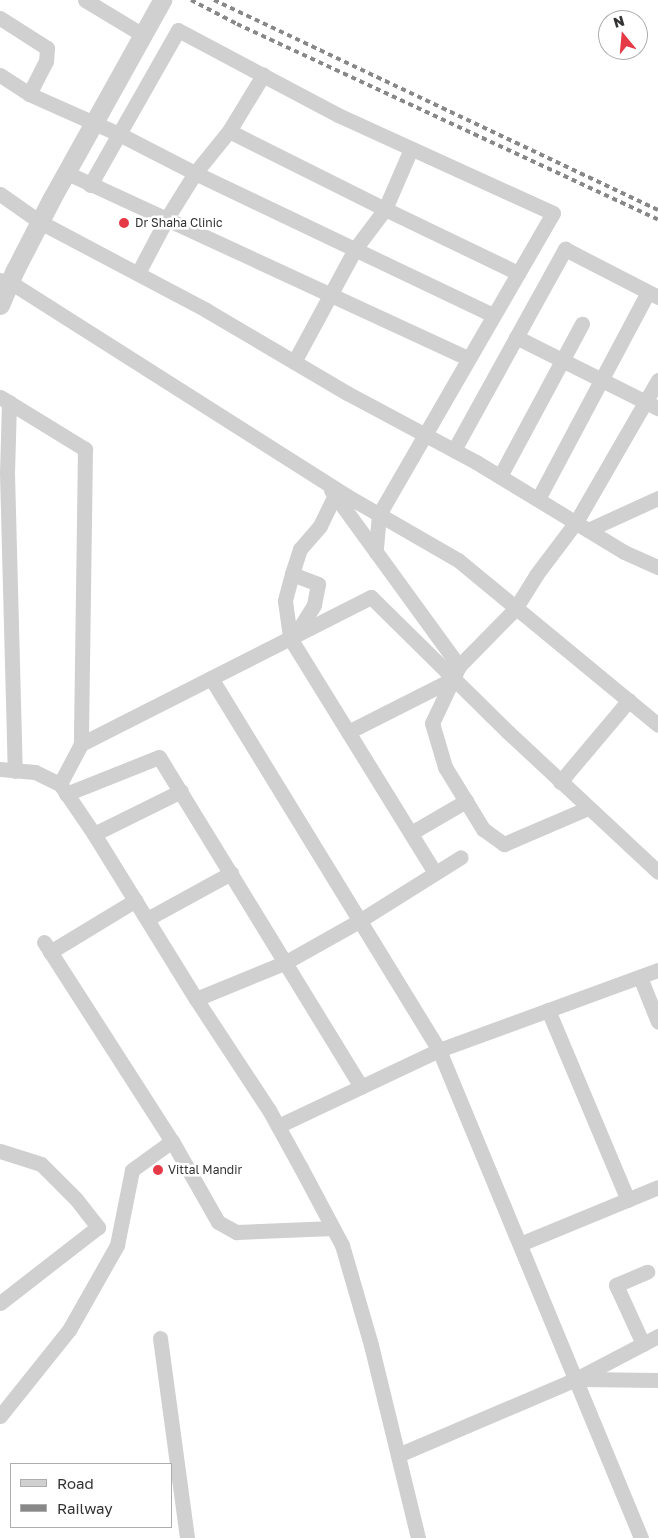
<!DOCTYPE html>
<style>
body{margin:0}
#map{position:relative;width:658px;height:1538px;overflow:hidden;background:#fff;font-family:"Golos Text",sans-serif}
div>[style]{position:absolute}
.minor>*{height:15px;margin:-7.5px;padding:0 7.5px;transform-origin:7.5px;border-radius:7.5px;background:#d0d0d0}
.tertiary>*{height:19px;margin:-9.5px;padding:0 9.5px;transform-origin:9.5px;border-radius:9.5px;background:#d0d0d0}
.rail>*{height:4px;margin-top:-2px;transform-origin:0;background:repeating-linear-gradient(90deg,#888 0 5px,transparent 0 9px)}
.dots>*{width:14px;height:14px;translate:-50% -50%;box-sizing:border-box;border:2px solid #fff;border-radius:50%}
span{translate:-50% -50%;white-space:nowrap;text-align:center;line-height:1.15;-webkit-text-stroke:5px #fff;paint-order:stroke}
.poi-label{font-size:12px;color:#333}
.left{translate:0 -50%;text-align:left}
.legend{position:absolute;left:10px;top:1463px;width:162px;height:65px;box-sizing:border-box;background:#fff;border:1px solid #adadad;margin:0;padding:6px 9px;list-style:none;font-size:15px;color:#333}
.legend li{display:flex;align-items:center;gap:10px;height:25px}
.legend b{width:25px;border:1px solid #adadad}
.north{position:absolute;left:598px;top:10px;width:50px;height:50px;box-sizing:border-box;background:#fff;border:1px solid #adadad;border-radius:50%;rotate:343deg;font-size:14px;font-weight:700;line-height:20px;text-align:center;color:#333}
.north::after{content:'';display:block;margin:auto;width:18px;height:22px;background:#e63946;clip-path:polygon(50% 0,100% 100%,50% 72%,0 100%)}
</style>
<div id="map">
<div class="minor">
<div style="left:85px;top:0;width:68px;rotate:31.1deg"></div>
<div style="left:0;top:18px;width:56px;rotate:32.6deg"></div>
<div style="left:47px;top:48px;width:13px;rotate:94deg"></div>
<div style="left:46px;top:61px;width:37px;rotate:117deg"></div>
<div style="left:0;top:75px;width:35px;rotate:33deg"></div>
<div style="left:29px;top:94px;width:98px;rotate:24deg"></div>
<div style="left:119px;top:134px;width:85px;rotate:27.2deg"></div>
<div style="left:195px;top:173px;width:54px;rotate:-51deg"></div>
<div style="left:229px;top:131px;width:66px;rotate:-58.7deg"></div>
<div style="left:229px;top:131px;width:174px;rotate:26.6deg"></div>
<div style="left:385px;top:209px;width:148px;rotate:25.7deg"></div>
<div style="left:67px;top:173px;width:442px;rotate:24.8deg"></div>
<div style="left:90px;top:185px;width:178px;rotate:-60.4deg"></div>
<div style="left:178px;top:30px;width:181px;rotate:28deg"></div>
<div style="left:338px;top:115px;width:236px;rotate:24.5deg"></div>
<div style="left:553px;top:213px;width:348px;rotate:120deg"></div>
<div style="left:379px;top:514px;width:38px;rotate:95deg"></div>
<div style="left:0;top:194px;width:49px;rotate:35deg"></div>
<div style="left:40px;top:222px;width:188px;rotate:27.9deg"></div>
<div style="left:206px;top:310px;width:164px;rotate:30.5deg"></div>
<div style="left:347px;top:393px;width:146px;rotate:28.1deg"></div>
<div style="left:476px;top:462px;width:173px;rotate:31.3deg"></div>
<div style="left:624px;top:552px;width:37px;rotate:24deg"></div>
<div style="left:138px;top:273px;width:62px;rotate:-62.2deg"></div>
<div style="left:167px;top:218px;width:53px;rotate:-58.1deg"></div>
<div style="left:195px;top:173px;width:330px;rotate:25.5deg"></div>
<div style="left:0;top:280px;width:10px;rotate:11deg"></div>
<div style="left:10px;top:282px;width:399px;rotate:32.4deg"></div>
<div style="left:347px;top:496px;width:128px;rotate:30deg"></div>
<div style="left:458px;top:560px;width:259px;rotate:39.5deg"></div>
<div style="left:516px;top:337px;width:159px;rotate:26.6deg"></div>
<div style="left:294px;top:362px;width:128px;rotate:-61.6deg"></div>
<div style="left:355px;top:249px;width:50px;rotate:-53.1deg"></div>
<div style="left:385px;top:209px;width:65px;rotate:-66.6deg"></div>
<div style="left:0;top:397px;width:100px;rotate:31.5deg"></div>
<div style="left:85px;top:449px;width:295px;rotate:90.8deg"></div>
<div style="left:81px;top:744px;width:45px;rotate:117.7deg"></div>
<div style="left:9px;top:402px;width:71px;rotate:91.6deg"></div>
<div style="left:7px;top:473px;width:298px;rotate:88.5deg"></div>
<div style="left:454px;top:450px;width:230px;rotate:-61.1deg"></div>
<div style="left:565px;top:249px;width:105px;rotate:27.3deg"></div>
<div style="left:500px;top:476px;width:173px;rotate:-61.7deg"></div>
<div style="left:331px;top:490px;width:218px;rotate:54deg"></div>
<div style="left:459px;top:666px;width:63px;rotate:115.3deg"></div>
<div style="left:432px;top:723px;width:46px;rotate:73.5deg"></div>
<div style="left:445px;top:767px;width:73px;rotate:58.5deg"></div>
<div style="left:483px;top:829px;width:26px;rotate:36deg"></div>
<div style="left:504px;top:844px;width:91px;rotate:-23.2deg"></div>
<div style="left:335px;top:495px;width:34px;rotate:116deg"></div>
<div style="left:320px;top:526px;width:30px;rotate:131deg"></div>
<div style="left:300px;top:549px;width:26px;rotate:108deg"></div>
<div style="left:292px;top:574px;width:28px;rotate:105deg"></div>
<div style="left:285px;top:601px;width:37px;rotate:82deg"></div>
<div style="left:290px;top:638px;width:276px;rotate:58.3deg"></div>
<div style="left:538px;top:499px;width:234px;rotate:-62deg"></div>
<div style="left:588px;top:530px;width:77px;rotate:-24.6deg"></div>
<div style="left:292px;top:574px;width:28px;rotate:21deg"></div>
<div style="left:318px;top:584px;width:21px;rotate:101deg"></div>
<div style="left:314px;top:605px;width:36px;rotate:122deg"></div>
<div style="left:459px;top:666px;width:80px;rotate:-45.5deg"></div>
<div style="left:515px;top:609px;width:40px;rotate:-58deg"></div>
<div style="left:536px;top:575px;width:66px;rotate:-53deg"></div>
<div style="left:576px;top:522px;width:164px;rotate:-60deg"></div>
<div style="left:211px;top:678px;width:436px;rotate:58.5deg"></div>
<div style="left:439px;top:1050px;width:528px;rotate:67.51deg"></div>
<div style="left:348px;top:732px;width:118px;rotate:-26.8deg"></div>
<div style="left:81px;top:744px;width:325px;rotate:-26.9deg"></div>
<div style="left:371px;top:597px;width:192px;rotate:44.6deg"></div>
<div style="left:508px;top:732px;width:205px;rotate:43deg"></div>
<div style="left:0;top:769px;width:35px;rotate:5deg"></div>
<div style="left:35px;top:772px;width:28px;rotate:26deg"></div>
<div style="left:60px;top:784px;width:60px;rotate:55.8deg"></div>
<div style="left:94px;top:834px;width:194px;rotate:58.3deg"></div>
<div style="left:196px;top:999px;width:133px;rotate:56.7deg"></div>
<div style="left:269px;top:1110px;width:66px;rotate:61.1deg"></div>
<div style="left:301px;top:1168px;width:87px;rotate:62deg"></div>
<div style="left:342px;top:1245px;width:104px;rotate:73.8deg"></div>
<div style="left:371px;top:1345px;width:199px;rotate:76.3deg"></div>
<div style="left:560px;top:782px;width:107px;rotate:-49.9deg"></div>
<div style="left:66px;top:794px;width:100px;rotate:-21.7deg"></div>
<div style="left:159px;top:757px;width:387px;rotate:58.5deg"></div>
<div style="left:411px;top:833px;width:64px;rotate:-30.2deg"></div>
<div style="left:94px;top:834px;width:97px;rotate:-26.3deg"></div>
<div style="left:147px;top:919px;width:96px;rotate:-28.7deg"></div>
<div style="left:44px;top:942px;width:237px;rotate:57.3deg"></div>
<div style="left:172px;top:1141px;width:93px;rotate:60.4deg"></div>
<div style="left:218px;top:1222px;width:21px;rotate:29deg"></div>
<div style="left:236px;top:1232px;width:97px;rotate:-2.4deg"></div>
<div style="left:50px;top:952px;width:100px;rotate:-31.2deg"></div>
<div style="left:640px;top:977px;width:48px;rotate:68.2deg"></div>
<div style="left:196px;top:999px;width:97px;rotate:-22.3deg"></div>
<div style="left:286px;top:962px;width:84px;rotate:-29.3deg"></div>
<div style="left:359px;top:921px;width:120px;rotate:-32.1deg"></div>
<div style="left:548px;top:1010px;width:206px;rotate:67.2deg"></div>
<div style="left:278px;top:1126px;width:178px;rotate:-25.3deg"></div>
<div style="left:439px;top:1050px;width:233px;rotate:-20.1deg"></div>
<div style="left:0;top:1151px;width:43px;rotate:17.6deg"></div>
<div style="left:41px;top:1164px;width:49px;rotate:45deg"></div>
<div style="left:76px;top:1199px;width:36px;rotate:52deg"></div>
<div style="left:98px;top:1227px;width:124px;rotate:142.2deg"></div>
<div style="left:520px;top:1244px;width:149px;rotate:-22.4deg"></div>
<div style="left:160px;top:1338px;width:202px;rotate:82.3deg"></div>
<div style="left:643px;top:1344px;width:65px;rotate:-114.6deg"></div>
<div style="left:616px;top:1285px;width:34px;rotate:-23deg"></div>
<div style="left:580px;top:1379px;width:78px;rotate:0.7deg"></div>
<div style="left:0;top:1416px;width:110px;rotate:-51.3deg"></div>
<div style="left:69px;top:1330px;width:98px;rotate:-60.5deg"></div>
<div style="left:117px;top:1245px;width:76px;rotate:-78.7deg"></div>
<div style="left:132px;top:1170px;width:49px;rotate:-35.9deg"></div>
<div style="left:398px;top:1455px;width:194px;rotate:-23.1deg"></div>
<div style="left:576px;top:1379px;width:93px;rotate:-27.7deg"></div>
</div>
<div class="tertiary">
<div style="left:0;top:305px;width:38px;rotate:-67deg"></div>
<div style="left:15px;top:270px;width:81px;rotate:-62.8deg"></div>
<div style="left:52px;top:198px;width:227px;rotate:-60.9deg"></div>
</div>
<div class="rail">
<div style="left:191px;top:0;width:52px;rotate:27.6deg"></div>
<div style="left:237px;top:24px;width:464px;rotate:24.9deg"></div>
<div style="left:214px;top:0;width:491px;rotate:25.3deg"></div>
</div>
<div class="dots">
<div style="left:124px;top:223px;background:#e63946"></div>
<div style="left:158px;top:1170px;background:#e63946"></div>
</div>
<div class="poi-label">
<span class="left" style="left:135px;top:223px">Dr Shaha Clinic</span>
<span class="left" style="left:168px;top:1170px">Vittal Mandir</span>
</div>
<ul class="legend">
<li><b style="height:6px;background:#d0d0d0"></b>Road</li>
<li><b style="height:6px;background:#888"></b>Railway</li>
</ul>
<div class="north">N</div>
</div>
